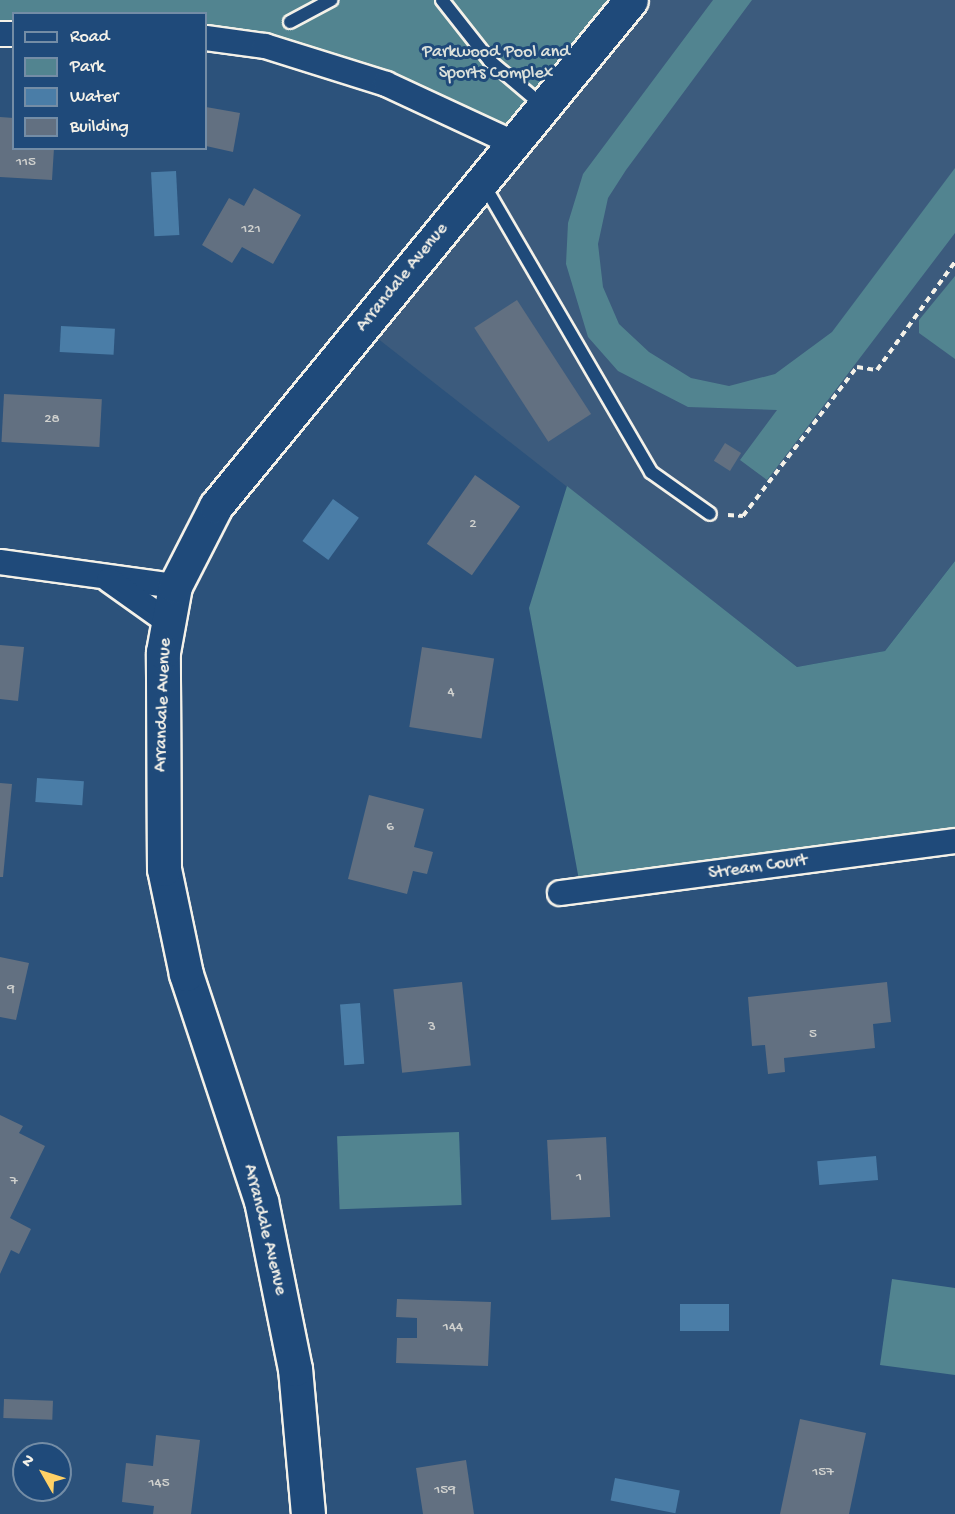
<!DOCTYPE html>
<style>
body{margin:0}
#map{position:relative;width:955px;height:1514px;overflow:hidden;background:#2c527b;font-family:"Gochi Hand",sans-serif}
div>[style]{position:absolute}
.built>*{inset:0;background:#3c5b7d}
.green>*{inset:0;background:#528490;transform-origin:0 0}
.water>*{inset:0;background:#4a7da7;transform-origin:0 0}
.building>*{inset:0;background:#627081;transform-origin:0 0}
.path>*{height:4px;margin-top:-2px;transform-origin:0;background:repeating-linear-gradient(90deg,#f4f1e8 0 6px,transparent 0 10.5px)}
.roads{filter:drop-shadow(2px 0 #f4f1e8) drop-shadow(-2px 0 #f4f1e8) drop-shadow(0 2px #f4f1e8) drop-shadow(0 -2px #f4f1e8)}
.lane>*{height:12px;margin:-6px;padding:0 6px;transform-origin:6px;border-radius:6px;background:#1f4a7a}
.street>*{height:24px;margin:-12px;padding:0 12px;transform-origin:12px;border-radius:12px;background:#1f4a7a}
.secondary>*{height:33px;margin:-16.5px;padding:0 16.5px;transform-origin:16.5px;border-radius:16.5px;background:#1f4a7a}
span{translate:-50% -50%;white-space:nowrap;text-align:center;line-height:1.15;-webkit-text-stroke:6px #1f4a7a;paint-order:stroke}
.number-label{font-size:15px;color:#d0d1ce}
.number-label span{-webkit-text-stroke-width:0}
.park-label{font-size:18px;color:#dce1db}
.street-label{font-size:18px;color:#f4f1e8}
.legend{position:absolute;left:12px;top:12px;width:195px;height:138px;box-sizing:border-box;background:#1f4a7a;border:2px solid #748da6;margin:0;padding:8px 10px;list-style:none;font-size:18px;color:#f4f1e8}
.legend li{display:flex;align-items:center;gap:12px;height:30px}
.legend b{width:30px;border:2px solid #748da6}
.north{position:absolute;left:12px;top:1442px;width:60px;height:60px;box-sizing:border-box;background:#1f4a7a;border:2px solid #748da6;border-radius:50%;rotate:309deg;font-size:16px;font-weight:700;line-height:24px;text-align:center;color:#f4f1e8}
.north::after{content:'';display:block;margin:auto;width:21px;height:27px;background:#ffd166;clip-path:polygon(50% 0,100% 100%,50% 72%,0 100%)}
</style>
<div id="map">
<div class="built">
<div style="clip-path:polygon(631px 0,955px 0,955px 561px,885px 651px,797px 667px,363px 327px)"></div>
</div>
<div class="green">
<div style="clip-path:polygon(0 0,631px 0,513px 143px,386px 84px,206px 38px,206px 14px,14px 14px,13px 34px,0 34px)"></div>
<div style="clip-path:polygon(713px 0,752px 0,626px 170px,608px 198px,598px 244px,603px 287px,619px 324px,649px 352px,691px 378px,729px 386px,775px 374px,832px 332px,955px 168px,955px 233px,767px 480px,740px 460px,777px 410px,688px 407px,618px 371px,588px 337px,566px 264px,568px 223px,583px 174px)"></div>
<div style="clip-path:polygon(955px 276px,955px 359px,919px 333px,919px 320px)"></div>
<div style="clip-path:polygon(567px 486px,797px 667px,885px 651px,955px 561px,955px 841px,581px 891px,529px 608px)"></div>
<div style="left:459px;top:1132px;width:73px;height:122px;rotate:88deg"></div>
<div style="clip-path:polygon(892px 1279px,955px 1288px,955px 1375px,880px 1365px)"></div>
</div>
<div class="water">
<div style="left:176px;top:171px;width:64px;height:25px;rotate:87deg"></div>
<div style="left:61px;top:326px;width:54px;height:26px;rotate:3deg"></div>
<div style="left:333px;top:499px;width:32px;height:52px;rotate:36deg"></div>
<div style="left:37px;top:778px;width:47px;height:24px;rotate:4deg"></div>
<div style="left:360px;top:1003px;width:61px;height:20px;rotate:86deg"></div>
<div style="left:876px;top:1156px;width:24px;height:59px;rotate:85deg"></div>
<div style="left:680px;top:1304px;width:49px;height:27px"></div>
<div style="left:615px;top:1478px;width:66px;height:23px;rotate:11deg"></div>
</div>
<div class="building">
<div style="clip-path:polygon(206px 107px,240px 113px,233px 152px,206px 146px)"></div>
<div style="clip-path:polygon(0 117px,14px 118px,14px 148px,54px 148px,52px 180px,0 177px)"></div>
<div style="clip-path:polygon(254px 188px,301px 215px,273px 264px,242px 247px,232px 263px,202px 245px,229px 198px,244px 206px)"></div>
<div style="left:517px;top:300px;width:136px;height:51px;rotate:57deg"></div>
<div style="left:4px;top:394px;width:98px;height:48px;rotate:3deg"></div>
<div style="left:725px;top:443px;width:19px;height:21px;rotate:32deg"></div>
<div style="left:475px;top:475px;width:55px;height:84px;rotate:35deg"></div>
<div style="clip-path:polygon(0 645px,24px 647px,18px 701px,0 699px)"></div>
<div style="left:422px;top:647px;width:73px;height:81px;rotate:9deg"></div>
<div style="clip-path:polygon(0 783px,12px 784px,3px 877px,0 877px)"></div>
<div style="clip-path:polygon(369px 795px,424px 809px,414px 847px,433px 852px,427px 874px,413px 871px,407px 894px,348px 879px)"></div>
<div style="clip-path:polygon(0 957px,29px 963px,16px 1020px,0 1017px)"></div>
<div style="left:462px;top:982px;width:84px;height:69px;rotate:84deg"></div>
<div style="clip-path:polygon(887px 982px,891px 1022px,873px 1024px,875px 1048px,784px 1058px,785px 1072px,768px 1074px,765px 1045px,752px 1046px,748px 997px)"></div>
<div style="clip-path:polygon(0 1115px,23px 1126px,19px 1133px,45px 1146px,10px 1218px,31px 1229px,19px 1254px,11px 1250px,0 1274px)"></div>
<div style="left:606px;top:1137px;width:80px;height:59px;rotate:87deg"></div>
<div style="clip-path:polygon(397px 1299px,491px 1302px,488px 1366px,396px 1363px,397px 1338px,417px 1338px,417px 1318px,396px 1317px)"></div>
<div style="left:4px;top:1399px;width:49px;height:19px;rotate:2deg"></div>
<div style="clip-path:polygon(800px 1419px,866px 1433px,849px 1514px,780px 1514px)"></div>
<div style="clip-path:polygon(156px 1435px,200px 1440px,191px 1514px,153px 1514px,154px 1506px,122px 1502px,126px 1463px,153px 1466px)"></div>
<div style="clip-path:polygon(466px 1460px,474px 1514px,423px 1514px,416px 1468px)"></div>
</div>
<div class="path">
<div style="left:728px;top:515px;width:15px;rotate:4deg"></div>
<div style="left:743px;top:516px;width:188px;rotate:-52.6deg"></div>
<div style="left:857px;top:367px;width:20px;rotate:9deg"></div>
<div style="left:877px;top:370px;width:133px;rotate:-54.2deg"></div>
</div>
<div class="roads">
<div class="lane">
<div style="left:442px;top:0;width:78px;rotate:51.8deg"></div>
<div style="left:490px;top:61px;width:68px;rotate:40.2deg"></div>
<div style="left:290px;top:22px;width:47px;rotate:-28.2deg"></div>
<div style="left:484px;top:185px;width:332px;rotate:59.8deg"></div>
<div style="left:651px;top:472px;width:72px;rotate:35.4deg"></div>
</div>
<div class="street">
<div style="left:0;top:34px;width:14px"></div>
<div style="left:206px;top:38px;width:60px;rotate:7.7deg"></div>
<div style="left:265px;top:46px;width:127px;rotate:17.4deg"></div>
<div style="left:386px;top:84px;width:140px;rotate:24.9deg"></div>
<div style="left:0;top:562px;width:177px;rotate:7.8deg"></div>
<div style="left:109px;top:580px;width:72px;rotate:35.4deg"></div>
<div style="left:560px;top:893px;width:398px;rotate:-7.5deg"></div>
</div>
<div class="secondary">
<div style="left:308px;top:1514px;width:146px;rotate:-95.1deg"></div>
<div style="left:295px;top:1369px;width:171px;rotate:-101.4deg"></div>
<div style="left:261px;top:1201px;width:239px;rotate:-108.3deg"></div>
<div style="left:186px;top:974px;width:107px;rotate:-101.8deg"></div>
<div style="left:164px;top:869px;width:217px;rotate:-90.3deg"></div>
<div style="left:163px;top:652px;width:67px;rotate:-79.7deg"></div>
<div style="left:175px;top:586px;width:90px;rotate:-62.9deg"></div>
<div style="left:216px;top:506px;width:654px;rotate:-50.64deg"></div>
</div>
</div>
<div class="number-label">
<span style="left:26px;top:163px">115</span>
<span style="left:251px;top:230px">121</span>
<span style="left:52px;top:420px">28</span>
<span style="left:473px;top:525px">2</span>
<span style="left:451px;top:693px">4</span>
<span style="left:390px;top:828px">6</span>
<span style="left:11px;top:990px">9</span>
<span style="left:432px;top:1028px">3</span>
<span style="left:813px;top:1035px">5</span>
<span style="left:579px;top:1178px">1</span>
<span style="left:14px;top:1182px">7</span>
<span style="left:453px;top:1328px">144</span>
<span style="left:823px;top:1473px">157</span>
<span style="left:159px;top:1484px">145</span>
<span style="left:445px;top:1491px">159</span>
</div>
<div class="park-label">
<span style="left:496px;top:64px">Parkwood Pool and<br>Sports Complex</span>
</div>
<div class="street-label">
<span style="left:403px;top:278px;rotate:-51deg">Arrandale Avenue</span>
<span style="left:164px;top:705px;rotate:-88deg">Arrandale Avenue</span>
<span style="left:758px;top:868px;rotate:-8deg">Stream Court</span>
<span style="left:264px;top:1230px;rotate:76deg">Arrandale Avenue</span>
</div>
<ul class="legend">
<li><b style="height:8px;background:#1f4a7a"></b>Road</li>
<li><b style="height:16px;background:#528490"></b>Park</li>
<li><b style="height:16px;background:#4a7da7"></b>Water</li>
<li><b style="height:16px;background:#627081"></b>Building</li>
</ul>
<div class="north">N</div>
</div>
